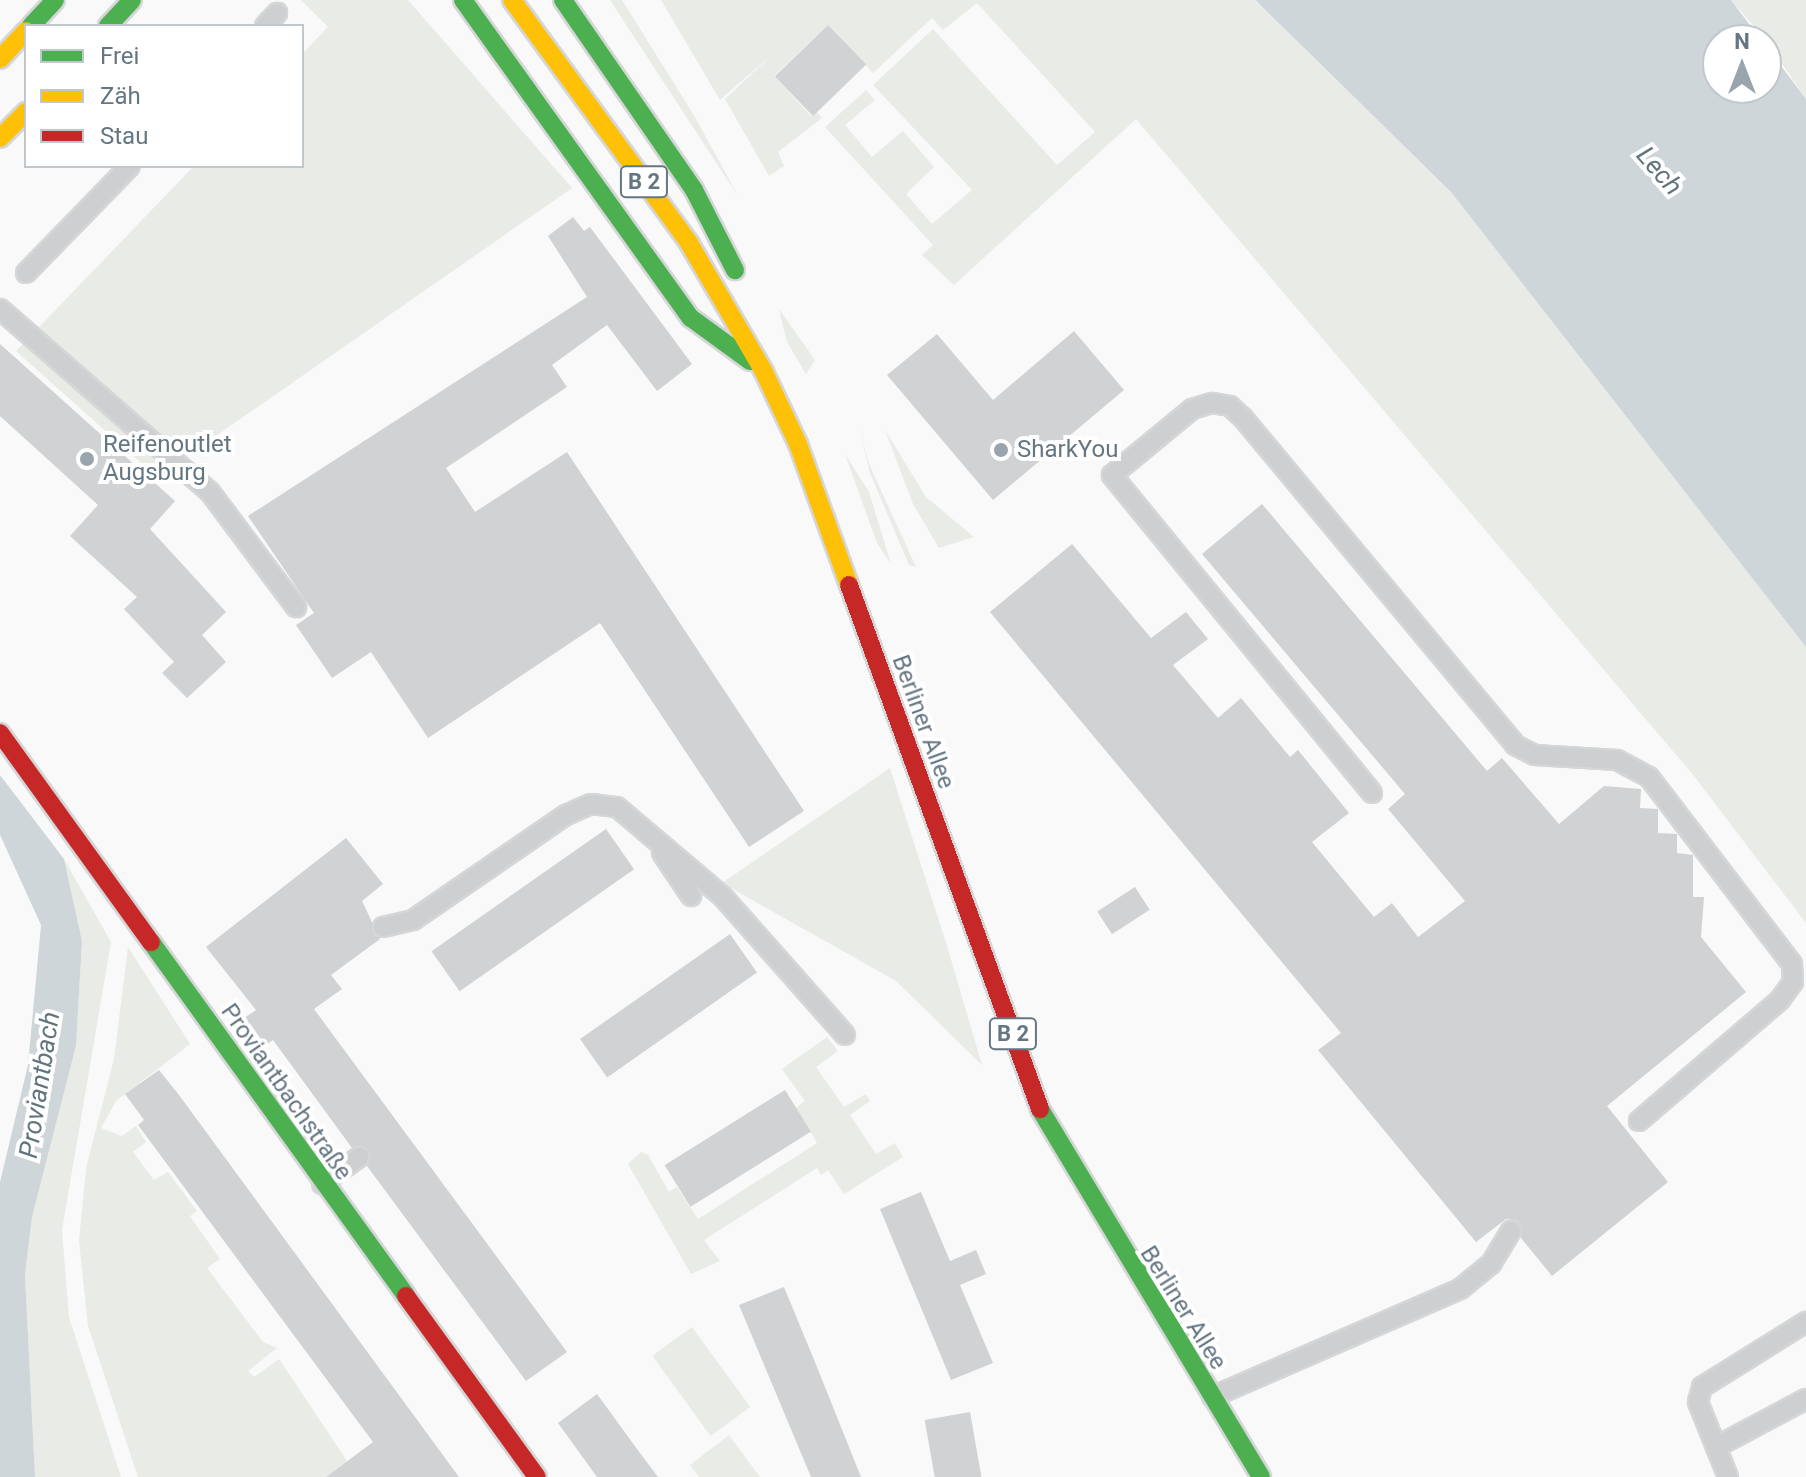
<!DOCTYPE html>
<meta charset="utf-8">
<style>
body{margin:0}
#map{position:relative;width:1806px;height:1477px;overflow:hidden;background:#f9f9f9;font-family:Roboto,sans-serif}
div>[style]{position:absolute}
.green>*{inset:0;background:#e8ebe6;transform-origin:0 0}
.water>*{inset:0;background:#ced6d9}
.building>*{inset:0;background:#d0d2d3;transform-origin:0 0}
.roads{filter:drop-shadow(2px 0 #d5d6d7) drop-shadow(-2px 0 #d5d6d7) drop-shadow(0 2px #d5d6d7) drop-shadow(0 -2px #d5d6d7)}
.lane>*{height:18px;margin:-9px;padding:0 9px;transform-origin:9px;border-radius:9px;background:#cecfd0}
.fast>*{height:18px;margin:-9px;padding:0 9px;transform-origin:9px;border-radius:9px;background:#4caf50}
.slow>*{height:18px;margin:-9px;padding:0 9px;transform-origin:9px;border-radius:9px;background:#ffc107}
.jam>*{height:18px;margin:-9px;padding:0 9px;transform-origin:9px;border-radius:9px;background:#c62828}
.dots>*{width:22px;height:22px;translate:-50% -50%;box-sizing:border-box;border:4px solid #fff;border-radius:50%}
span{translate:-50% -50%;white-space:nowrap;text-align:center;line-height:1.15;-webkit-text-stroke:8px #fff;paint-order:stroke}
.shield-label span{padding:2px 6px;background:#fff;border:2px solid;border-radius:6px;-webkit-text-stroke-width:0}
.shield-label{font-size:22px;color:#657683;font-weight:700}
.poi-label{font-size:24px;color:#657683}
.left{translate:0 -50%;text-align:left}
.street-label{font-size:24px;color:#657683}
.water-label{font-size:26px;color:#60757c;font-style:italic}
.legend{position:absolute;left:24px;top:24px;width:280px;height:144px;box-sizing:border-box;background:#fff;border:2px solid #c1c8cd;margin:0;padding:10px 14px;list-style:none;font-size:24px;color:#657683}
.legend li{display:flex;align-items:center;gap:16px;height:40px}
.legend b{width:40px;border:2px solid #c1c8cd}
.north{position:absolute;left:1702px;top:24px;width:80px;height:80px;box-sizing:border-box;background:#fff;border:2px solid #c1c8cd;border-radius:50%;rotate:0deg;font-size:22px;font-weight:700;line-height:32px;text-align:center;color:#657683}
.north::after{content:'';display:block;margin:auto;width:28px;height:36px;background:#99a4ac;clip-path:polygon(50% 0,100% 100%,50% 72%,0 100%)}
</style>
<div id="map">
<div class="green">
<div style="clip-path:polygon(301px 0,408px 0,572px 188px,157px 477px,16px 351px,194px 166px,302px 166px,302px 54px,328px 27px)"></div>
<div style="clip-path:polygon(610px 0,622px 0,695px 117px,738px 196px)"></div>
<div style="clip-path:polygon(661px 0,1254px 0,1451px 192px,1806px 647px,1806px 923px,1694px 776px,1136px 119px,954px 285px,922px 255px,933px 245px,825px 127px,866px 90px,875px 100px,845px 125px,872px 157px,903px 131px,934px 167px,906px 194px,932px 224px,972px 190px,873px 85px,933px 29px,1057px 165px,1095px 132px,977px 3px,943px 30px,932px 18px,873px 73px,828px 25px,774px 76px,811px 116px,816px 111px,822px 118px,778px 152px,784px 166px,769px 176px,725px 99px,777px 50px,720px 100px)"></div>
<div style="clip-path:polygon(1731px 0,1806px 0,1806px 99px,1766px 40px)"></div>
<div style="clip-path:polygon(779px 309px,815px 360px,806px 374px,787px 342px)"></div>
<div style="clip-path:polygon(859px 427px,869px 464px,916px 567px,909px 565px,870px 473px)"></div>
<div style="clip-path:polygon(885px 430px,926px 497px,974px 537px,939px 548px,913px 504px)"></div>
<div style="clip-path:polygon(845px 454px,869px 492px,891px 564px,877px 543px)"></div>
<div style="clip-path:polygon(890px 768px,947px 946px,982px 1065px,896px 981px,722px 883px)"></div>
<div style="clip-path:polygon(64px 859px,111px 942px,62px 1230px,69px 1317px,121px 1477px,35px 1477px,25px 1275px,32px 1217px,76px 1046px,82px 941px)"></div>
<div style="clip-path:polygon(128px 947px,190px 1044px,116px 1101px,101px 1128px,122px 1136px,136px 1126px,146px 1142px,133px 1152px,154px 1180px,168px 1172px,197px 1211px,190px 1216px,220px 1259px,207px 1268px,263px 1342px,277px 1348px,248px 1371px,254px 1377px,279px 1359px,347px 1461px,326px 1477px,138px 1477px,88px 1326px,79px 1241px,86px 1168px,114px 1059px)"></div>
<div style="clip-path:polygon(827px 1037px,838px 1051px,816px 1067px,844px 1107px,866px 1094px,870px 1101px,850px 1115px,876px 1154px,895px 1143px,903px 1157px,844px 1194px,828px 1170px,821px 1175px,817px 1168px,704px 1240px,720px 1261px,691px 1274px,628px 1164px,641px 1152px,648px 1155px,669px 1192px,677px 1187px,698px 1219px,817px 1143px,796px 1108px,805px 1101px,782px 1069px)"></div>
<div style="left:692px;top:1327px;width:99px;height:49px;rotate:54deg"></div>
<div style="clip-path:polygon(729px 1435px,760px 1477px,699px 1477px,690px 1465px)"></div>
</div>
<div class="water">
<div style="clip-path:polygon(1255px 0,1731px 0,1761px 40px,1718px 40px,1718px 88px,1766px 88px,1766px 46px,1806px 99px,1806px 647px,1451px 192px)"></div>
<div style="clip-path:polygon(0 775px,64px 859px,82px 941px,76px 1046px,32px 1217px,25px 1275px,35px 1477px,0 1477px,0 1182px,28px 1065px,41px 925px,0 835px)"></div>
</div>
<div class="building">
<div style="left:828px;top:25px;width:55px;height:74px;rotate:46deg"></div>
<div style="clip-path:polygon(573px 217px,584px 231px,590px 227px,692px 364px,657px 391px,607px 325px,552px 365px,567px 387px,446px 468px,475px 512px,567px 452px,804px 811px,749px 847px,600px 623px,428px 738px,371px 652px,332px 678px,296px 625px,314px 613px,248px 516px,587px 297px,548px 236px)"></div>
<div style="clip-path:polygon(1074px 331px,1124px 390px,993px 500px,887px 375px,937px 334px,993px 400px)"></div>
<div style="clip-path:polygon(0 344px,175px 501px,150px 529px,226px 612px,202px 635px,226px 662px,187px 698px,162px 673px,174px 662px,124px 609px,137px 597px,70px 536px,98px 505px,0 416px)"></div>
<div style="clip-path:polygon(1262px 504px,1487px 771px,1502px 758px,1559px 824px,1604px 786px,1641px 789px,1640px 808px,1658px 809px,1658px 833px,1677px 834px,1677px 853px,1693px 855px,1693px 897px,1704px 897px,1701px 937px,1746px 992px,1607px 1106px,1668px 1182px,1552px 1276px,1521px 1238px,1516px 1220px,1506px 1219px,1476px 1242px,1318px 1050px,1341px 1033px,990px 612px,1072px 544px,1151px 638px,1186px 612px,1208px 639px,1173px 665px,1218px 718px,1241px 698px,1290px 757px,1298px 750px,1349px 813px,1312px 842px,1374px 917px,1392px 903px,1418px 937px,1465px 901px,1388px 809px,1405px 794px,1202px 554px)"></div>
<div style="left:606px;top:829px;width:49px;height:213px;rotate:55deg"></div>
<div style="clip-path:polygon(346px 838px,383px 884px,362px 901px,380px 939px,331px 975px,342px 989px,314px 1009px,567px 1352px,526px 1381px,367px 1166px,368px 1149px,352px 1148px,273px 1040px,263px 1047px,243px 1019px,256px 1010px,206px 947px)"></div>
<div style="left:1135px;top:887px;width:27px;height:45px;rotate:57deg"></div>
<div style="left:730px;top:934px;width:47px;height:183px;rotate:55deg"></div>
<div style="clip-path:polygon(159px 1070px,179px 1095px,459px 1477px,326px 1477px,373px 1442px,138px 1125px,144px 1120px,125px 1094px)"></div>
<div style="left:785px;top:1090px;width:49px;height:142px;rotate:58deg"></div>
<div style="clip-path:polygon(921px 1192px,950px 1261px,976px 1250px,986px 1274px,960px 1285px,993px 1363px,951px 1380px,880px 1209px)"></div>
<div style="clip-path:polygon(784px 1287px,817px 1367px,861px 1477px,811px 1477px,739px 1305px)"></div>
<div style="clip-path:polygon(597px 1394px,637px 1449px,658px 1477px,597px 1477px,558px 1423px)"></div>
<div style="left:970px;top:1412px;width:66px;height:46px;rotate:80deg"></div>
</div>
<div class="roads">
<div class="lane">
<div style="left:265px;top:26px;width:18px;rotate:-47deg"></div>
<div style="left:26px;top:273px;width:149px;rotate:-45.8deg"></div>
<div style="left:0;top:309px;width:279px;rotate:41.1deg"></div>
<div style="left:210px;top:492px;width:144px;rotate:53.2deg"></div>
<div style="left:1372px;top:793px;width:411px;rotate:-129.3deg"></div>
<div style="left:1112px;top:475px;width:104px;rotate:-39.5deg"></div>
<div style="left:1192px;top:409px;width:21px;rotate:-17deg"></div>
<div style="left:1212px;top:403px;width:18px;rotate:9deg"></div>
<div style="left:1230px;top:406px;width:18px;rotate:43deg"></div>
<div style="left:1243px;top:418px;width:425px;rotate:50.2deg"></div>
<div style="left:1515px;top:745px;width:22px;rotate:27deg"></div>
<div style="left:1535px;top:755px;width:82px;rotate:3.5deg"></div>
<div style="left:1617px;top:760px;width:36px;rotate:28deg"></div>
<div style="left:1649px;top:777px;width:235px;rotate:52.6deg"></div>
<div style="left:1792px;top:964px;width:18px;rotate:87deg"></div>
<div style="left:1793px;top:982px;width:22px;rotate:126deg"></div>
<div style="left:1780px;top:1000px;width:186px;rotate:139.4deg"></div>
<div style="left:662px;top:853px;width:52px;rotate:56deg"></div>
<div style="left:383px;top:927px;width:31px;rotate:-13deg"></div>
<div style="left:413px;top:920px;width:186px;rotate:-34.5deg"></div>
<div style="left:566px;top:815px;width:27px;rotate:-24deg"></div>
<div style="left:591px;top:804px;width:26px;rotate:7deg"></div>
<div style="left:617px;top:807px;width:139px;rotate:40.3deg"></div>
<div style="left:723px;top:897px;width:184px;rotate:48.5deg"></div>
<div style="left:322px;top:1184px;width:46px;rotate:-36.1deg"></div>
<div style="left:1212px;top:1397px;width:270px;rotate:-23.5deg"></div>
<div style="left:1460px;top:1289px;width:40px;rotate:-39deg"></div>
<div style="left:1491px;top:1264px;width:39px;rotate:-59deg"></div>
<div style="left:1716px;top:1447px;width:102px;rotate:-28.1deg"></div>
<div style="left:1728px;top:1477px;width:81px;rotate:-111.8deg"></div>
<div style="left:1698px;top:1402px;width:16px;rotate:-75deg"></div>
<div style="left:1702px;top:1387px;width:123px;rotate:-32deg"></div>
</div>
<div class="fast">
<div style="left:463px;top:0;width:391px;rotate:54.4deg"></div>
<div style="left:691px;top:318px;width:73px;rotate:36.1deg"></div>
<div style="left:563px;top:0;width:231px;rotate:55.4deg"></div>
<div style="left:694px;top:190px;width:90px;rotate:62.9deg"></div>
<div style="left:31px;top:26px;width:35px;rotate:-47deg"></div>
<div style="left:108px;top:26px;width:35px;rotate:-47deg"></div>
<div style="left:151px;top:942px;width:436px;rotate:54.2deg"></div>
<div style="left:1040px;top:1109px;width:429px;rotate:59deg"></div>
</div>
<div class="slow">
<div style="left:512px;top:0;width:301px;rotate:53.9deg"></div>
<div style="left:689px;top:243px;width:149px;rotate:59.8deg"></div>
<div style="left:764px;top:372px;width:80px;rotate:64.7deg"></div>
<div style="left:798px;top:444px;width:150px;rotate:70.1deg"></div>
<div style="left:0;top:59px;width:38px;rotate:-47deg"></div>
<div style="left:0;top:138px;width:37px;rotate:-45deg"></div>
</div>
<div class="jam">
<div style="left:849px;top:585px;width:558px;rotate:69.97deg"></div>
<div style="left:0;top:733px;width:258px;rotate:54.2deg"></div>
<div style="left:406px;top:1296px;width:223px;rotate:54.1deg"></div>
</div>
</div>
<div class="dots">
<div style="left:1001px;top:450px;background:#99a4ac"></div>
<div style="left:87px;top:459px;background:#99a4ac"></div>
</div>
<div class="shield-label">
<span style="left:644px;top:182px">B 2</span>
<span style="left:1013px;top:1034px">B 2</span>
</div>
<div class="poi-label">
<span class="left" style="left:103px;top:459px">Reifenoutlet<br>Augsburg</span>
<span class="left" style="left:1017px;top:450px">SharkYou</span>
</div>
<div class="street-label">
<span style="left:923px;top:722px;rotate:70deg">Berliner Allee</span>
<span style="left:286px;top:1092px;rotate:55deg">Proviantbachstraße</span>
<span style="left:1183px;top:1308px;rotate:58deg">Berliner Allee</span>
</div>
<div class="water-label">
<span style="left:1659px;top:171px;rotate:49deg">Lech</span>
<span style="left:40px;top:1085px;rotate:-81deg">Proviantbach</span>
</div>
<ul class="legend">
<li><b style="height:10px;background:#4caf50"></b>Frei</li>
<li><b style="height:10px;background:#ffc107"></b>Zäh</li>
<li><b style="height:10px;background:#c62828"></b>Stau</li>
</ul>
<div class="north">N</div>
</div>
